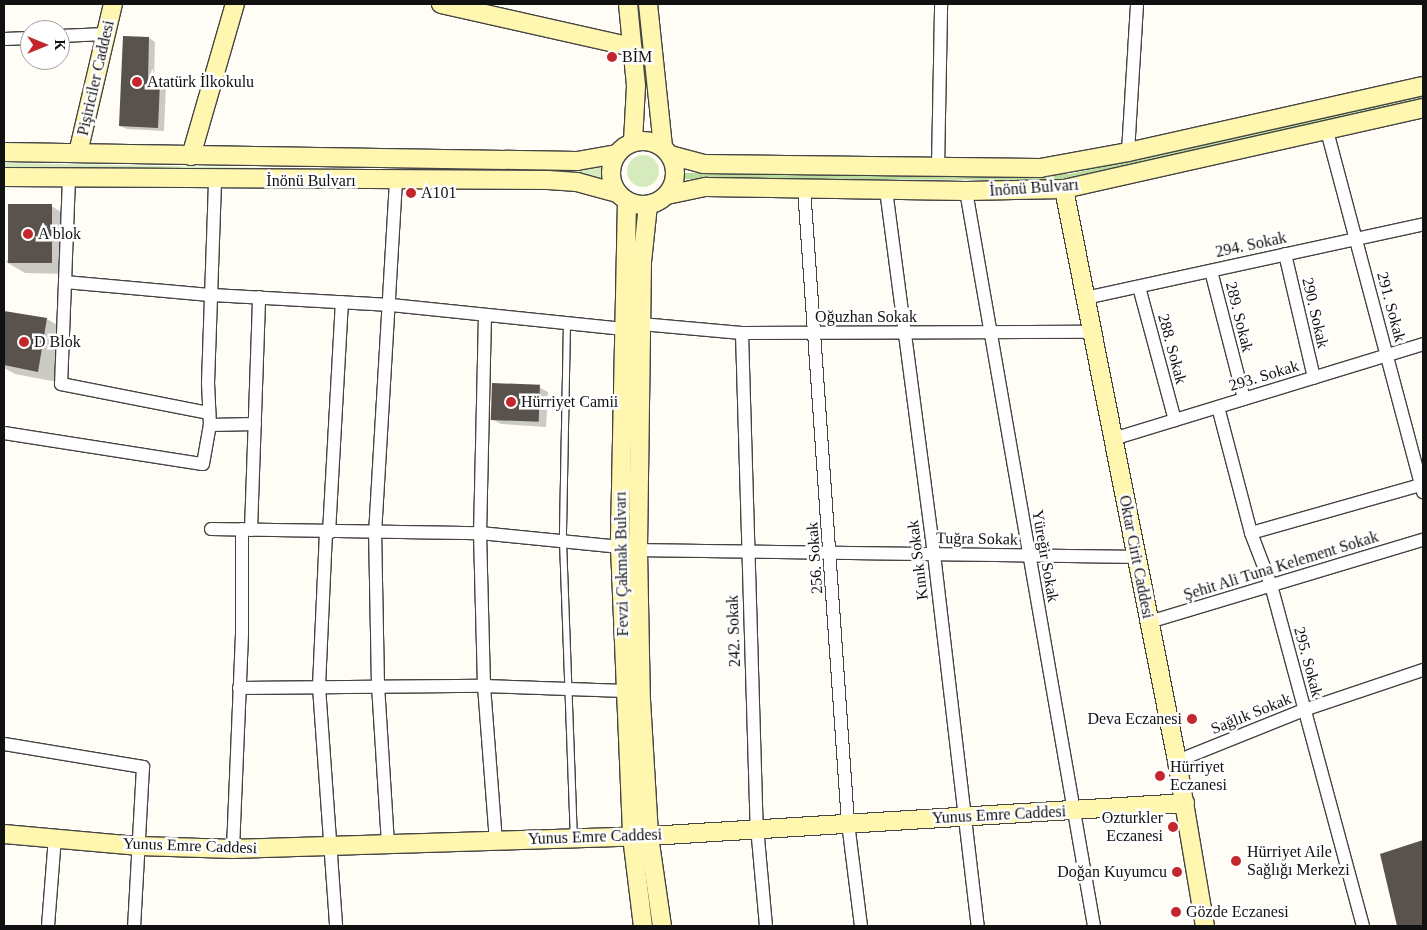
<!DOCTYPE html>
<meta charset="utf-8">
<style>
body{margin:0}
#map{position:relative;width:1427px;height:930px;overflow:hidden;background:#fffdf5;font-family:Georgia,serif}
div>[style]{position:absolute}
.green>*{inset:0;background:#d5ebbd}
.round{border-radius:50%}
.forest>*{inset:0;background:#b9dc9c}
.shadow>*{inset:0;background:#0003}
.building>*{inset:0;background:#5a524d;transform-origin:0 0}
.roads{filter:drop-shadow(1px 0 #444) drop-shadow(-1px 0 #444) drop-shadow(0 1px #444) drop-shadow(0 -1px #444)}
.lane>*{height:6px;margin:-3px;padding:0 3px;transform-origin:3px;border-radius:3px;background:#fff}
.street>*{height:12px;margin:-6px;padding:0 6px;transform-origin:6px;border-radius:6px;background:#fff}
.secondary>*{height:18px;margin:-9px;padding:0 9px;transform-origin:9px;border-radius:9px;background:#fff6b0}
.secondary>.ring{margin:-9px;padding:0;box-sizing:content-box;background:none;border:18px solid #fff6b0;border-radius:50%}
.dots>*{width:14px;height:14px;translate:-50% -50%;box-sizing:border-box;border:2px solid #fff;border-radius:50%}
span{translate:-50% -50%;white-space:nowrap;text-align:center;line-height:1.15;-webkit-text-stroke:5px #fff;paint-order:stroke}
.poi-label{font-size:16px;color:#111}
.left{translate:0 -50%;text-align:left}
.right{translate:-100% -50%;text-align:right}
.street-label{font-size:16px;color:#111}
.frame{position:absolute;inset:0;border:5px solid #111;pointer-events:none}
.north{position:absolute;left:20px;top:20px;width:50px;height:50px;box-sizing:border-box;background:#fff;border:1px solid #a0a0a0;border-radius:50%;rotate:90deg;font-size:14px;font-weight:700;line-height:20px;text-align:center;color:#111}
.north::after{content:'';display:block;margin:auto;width:18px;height:22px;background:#c4262e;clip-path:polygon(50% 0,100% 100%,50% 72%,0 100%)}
</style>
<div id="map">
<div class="green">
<div class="round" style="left:627px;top:155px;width:32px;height:32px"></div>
<div style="clip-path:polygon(4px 163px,368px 170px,584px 169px,601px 164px,602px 181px,572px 174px,241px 172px,4px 167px)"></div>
</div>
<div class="forest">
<div style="clip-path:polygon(1423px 94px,1423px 100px,1067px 180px,683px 179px,683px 173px,1070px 174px)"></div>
</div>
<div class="shadow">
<div style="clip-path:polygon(149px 38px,155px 42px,154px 83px,166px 87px,164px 131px,127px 129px,120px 126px)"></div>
<div style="clip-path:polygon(51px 206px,70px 217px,68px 274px,25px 273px,6px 262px)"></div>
<div style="clip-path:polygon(4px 313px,47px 319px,66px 330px,57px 382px,15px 374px,4px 368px)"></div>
<div style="clip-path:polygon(539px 387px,548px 392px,546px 427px,501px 424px,492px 419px)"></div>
<div style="clip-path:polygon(1423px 842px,1423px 926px,1398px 926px,1381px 855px)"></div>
</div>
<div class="building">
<div style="clip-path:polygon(123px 36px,149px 37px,148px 82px,160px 82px,158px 128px,119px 126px)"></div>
<div style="left:8px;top:204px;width:44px;height:59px"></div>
<div style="clip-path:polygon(4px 311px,47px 318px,38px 372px,4px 365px)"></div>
<div style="left:492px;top:383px;width:48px;height:37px;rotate:2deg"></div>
<div style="clip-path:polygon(1423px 840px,1423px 926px,1397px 926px,1380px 854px)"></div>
</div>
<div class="roads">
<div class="lane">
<div style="left:567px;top:323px;width:218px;rotate:91.1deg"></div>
<div style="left:563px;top:541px;width:296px;rotate:87.9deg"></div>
</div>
<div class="street">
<div style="left:60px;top:36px;width:46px;rotate:-2.5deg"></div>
<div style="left:4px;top:39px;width:26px;rotate:-2deg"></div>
<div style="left:1327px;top:131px;width:374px;rotate:75.1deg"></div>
<div style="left:1128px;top:152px;width:148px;rotate:-86.5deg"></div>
<div style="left:938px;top:167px;width:163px;rotate:-88.9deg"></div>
<div style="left:69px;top:178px;width:206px;rotate:92.2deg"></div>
<div style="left:61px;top:384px;width:151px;rotate:11.1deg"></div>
<div style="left:804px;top:188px;width:637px;rotate:86.04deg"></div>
<div style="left:848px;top:823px;width:104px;rotate:82.8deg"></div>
<div style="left:886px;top:190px;width:367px;rotate:82.5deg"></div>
<div style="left:934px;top:554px;width:375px;rotate:83.3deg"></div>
<div style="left:966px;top:191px;width:746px;rotate:80.12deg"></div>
<div style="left:1285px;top:254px;width:127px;rotate:76.8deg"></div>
<div style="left:1211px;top:271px;width:132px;rotate:75.5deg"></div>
<div style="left:65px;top:282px;width:148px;rotate:5.1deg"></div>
<div style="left:212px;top:295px;width:179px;rotate:3.2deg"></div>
<div style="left:391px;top:305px;width:234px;rotate:5.9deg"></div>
<div style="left:1139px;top:287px;width:138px;rotate:74.9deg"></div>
<div style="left:1085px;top:298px;width:346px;rotate:-12.3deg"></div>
<div style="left:485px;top:315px;width:218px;rotate:91.3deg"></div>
<div style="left:480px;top:533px;width:153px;rotate:88.5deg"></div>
<div style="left:484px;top:686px;width:155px;rotate:85.6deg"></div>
<div style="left:641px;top:324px;width:101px;rotate:5.1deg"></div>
<div style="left:742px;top:333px;width:350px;rotate:-0.2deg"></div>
<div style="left:742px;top:333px;width:494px;rotate:88.3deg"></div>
<div style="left:757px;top:827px;width:99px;rotate:84.8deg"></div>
<div style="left:1218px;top:407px;width:130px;rotate:75.3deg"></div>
<div style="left:1251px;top:533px;width:56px;rotate:69deg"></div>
<div style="left:1271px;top:585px;width:353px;rotate:74.9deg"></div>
<div style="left:210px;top:425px;width:45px;rotate:-1.3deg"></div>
<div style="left:4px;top:433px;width:201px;rotate:8.9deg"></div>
<div style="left:203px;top:464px;width:40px;rotate:-80deg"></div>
<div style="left:210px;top:425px;width:42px;rotate:-92.7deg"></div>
<div style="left:208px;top:383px;width:202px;rotate:-88deg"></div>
<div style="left:1113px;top:439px;width:324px;rotate:-17deg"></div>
<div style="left:211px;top:529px;width:269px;rotate:0.9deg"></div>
<div style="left:480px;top:533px;width:141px;rotate:5.7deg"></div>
<div style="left:251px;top:530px;width:233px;rotate:-88deg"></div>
<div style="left:326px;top:532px;width:155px;rotate:92.6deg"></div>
<div style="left:319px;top:687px;width:240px;rotate:85.9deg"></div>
<div style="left:329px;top:533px;width:231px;rotate:-86.8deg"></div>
<div style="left:1251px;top:533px;width:177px;rotate:-15.8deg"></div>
<div style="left:638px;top:550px;width:497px;rotate:0.8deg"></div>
<div style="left:1149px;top:622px;width:286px;rotate:-16.7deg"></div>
<div style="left:239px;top:688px;width:245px;rotate:-0.5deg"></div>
<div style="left:484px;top:686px;width:141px;rotate:2deg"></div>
<div style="left:4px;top:744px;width:141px;rotate:9.4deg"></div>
<div style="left:143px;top:767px;width:159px;rotate:93.2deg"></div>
<div style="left:1177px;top:761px;width:137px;rotate:-21.9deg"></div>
<div style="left:1304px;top:710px;width:126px;rotate:-18.6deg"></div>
<div style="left:388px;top:844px;width:159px;rotate:-93.6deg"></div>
<div style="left:378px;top:685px;width:151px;rotate:-91.1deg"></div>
<div style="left:375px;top:534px;width:354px;rotate:-86.6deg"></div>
<div style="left:233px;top:849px;width:216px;rotate:-87.6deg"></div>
<div style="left:242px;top:633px;width:104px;rotate:-90deg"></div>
<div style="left:48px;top:926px;width:88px;rotate:-85.5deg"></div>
</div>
<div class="secondary">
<div style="left:441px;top:4px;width:196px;rotate:12.7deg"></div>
<div style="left:628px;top:4px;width:82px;rotate:84.4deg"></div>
<div style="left:636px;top:86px;width:55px;rotate:93.1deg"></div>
<div style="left:648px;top:4px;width:144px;rotate:84deg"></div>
<div class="ring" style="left:611px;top:141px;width:46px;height:46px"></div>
<div style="left:4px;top:152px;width:573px;rotate:0.9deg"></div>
<div style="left:577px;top:161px;width:40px;rotate:-10deg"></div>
<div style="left:78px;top:153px;width:153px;rotate:-76.8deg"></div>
<div style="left:670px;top:155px;width:34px;rotate:15deg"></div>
<div style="left:703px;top:164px;width:337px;rotate:0.7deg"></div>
<div style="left:1040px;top:168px;width:89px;rotate:-10.3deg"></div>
<div style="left:1128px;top:152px;width:302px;rotate:-12.6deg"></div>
<div style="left:191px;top:156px;width:158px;rotate:-73.9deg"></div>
<div style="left:4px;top:177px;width:544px;rotate:0.32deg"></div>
<div style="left:548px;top:180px;width:29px;rotate:4deg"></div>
<div style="left:577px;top:182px;width:41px;rotate:15.4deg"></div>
<div style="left:1064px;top:189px;width:583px;rotate:78.82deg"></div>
<div style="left:1177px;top:761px;width:167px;rotate:80.4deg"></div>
<div style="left:667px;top:195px;width:40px;rotate:-12deg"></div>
<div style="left:706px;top:187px;width:260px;rotate:0.9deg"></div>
<div style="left:966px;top:191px;width:98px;rotate:-1.2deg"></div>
<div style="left:1064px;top:189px;width:368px;rotate:-12.7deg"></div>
<div style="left:627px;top:201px;width:346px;rotate:91.2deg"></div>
<div style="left:620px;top:547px;width:290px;rotate:87.6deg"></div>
<div style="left:632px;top:837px;width:90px;rotate:83deg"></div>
<div style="left:648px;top:205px;width:57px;rotate:96deg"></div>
<div style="left:642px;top:262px;width:288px;rotate:90.8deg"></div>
<div style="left:638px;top:550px;width:150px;rotate:88.9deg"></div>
<div style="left:641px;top:700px;width:136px;rotate:86.6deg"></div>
<div style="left:649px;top:836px;width:91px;rotate:81.8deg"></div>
<div style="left:4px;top:834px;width:136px;rotate:5.1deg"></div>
<div style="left:139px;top:846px;width:94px;rotate:1.8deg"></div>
<div style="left:233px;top:849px;width:416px;rotate:-1.8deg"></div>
<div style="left:649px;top:836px;width:537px;rotate:-3.52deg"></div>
</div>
</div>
<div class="dots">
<div style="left:612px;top:57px;background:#c4262e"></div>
<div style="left:137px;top:82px;background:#c4262e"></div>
<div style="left:411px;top:193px;background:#c4262e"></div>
<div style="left:28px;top:234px;background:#c4262e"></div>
<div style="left:24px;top:342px;background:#c4262e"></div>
<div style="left:511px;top:402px;background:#c4262e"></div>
<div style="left:1192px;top:719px;background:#c4262e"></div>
<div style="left:1160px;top:776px;background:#c4262e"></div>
<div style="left:1173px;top:827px;background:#c4262e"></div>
<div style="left:1236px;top:861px;background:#c4262e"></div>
<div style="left:1177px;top:872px;background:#c4262e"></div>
<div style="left:1176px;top:912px;background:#c4262e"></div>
</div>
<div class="poi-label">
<span class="left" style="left:622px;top:57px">BİM</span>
<span class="left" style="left:147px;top:82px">Atatürk İlkokulu</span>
<span class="left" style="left:421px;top:193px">A101</span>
<span class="left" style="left:38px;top:234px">A blok</span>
<span class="left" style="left:34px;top:342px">D Blok</span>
<span class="left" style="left:521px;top:402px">Hürriyet Camii</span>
<span class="right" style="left:1182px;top:719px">Deva Eczanesi</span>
<span class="left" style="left:1170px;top:776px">Hürriyet<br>Eczanesi</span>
<span class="right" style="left:1163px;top:827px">Ozturkler<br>Eczanesi</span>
<span class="left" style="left:1247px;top:861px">Hürriyet Aile<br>Sağlığı Merkezi</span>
<span class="right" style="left:1167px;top:872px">Doğan Kuyumcu</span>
<span class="left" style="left:1186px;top:912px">Gözde Eczanesi</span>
</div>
<div class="street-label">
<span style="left:96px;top:78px;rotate:-77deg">Pişiriciler Caddesi</span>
<span style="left:311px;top:181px">İnönü Bulvarı</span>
<span style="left:1034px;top:188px;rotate:-4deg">İnönü Bulvarı</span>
<span style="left:1251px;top:245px;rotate:-12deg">294. Sokak</span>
<span style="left:1391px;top:307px;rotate:75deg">291. Sokak</span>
<span style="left:1315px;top:313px;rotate:77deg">290. Sokak</span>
<span style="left:866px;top:317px">Oğuzhan Sokak</span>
<span style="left:1239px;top:317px;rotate:76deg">289. Sokak</span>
<span style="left:1172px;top:349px;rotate:75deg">288. Sokak</span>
<span style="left:1264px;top:376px;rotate:-17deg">293. Sokak</span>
<span style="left:977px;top:539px;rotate:1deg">Tuğra Sokak</span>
<span style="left:1045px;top:556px;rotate:80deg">Yüreğir Sokak</span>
<span style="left:1136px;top:557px;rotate:79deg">Oktar Cirit Caddesi</span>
<span style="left:815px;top:558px;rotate:-94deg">256. Sokak</span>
<span style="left:918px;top:560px;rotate:-97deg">Kınık Sokak</span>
<span style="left:622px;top:564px;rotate:-91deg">Fevzi Çakmak Bulvarı</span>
<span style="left:1281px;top:566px;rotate:-17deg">Şehit Ali Tuna Kelement Sokak</span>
<span style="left:734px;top:631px;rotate:-92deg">242. Sokak</span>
<span style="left:1308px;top:662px;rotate:75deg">295. Sokak</span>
<span style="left:1251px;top:714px;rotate:-22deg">Sağlık Sokak</span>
<span style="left:999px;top:815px;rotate:-3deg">Yunus Emre Caddesi</span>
<span style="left:595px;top:837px;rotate:-2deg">Yunus Emre Caddesi</span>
<span style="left:190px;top:846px;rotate:2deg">Yunus Emre Caddesi</span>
</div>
<div class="frame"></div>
<div class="north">K</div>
</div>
